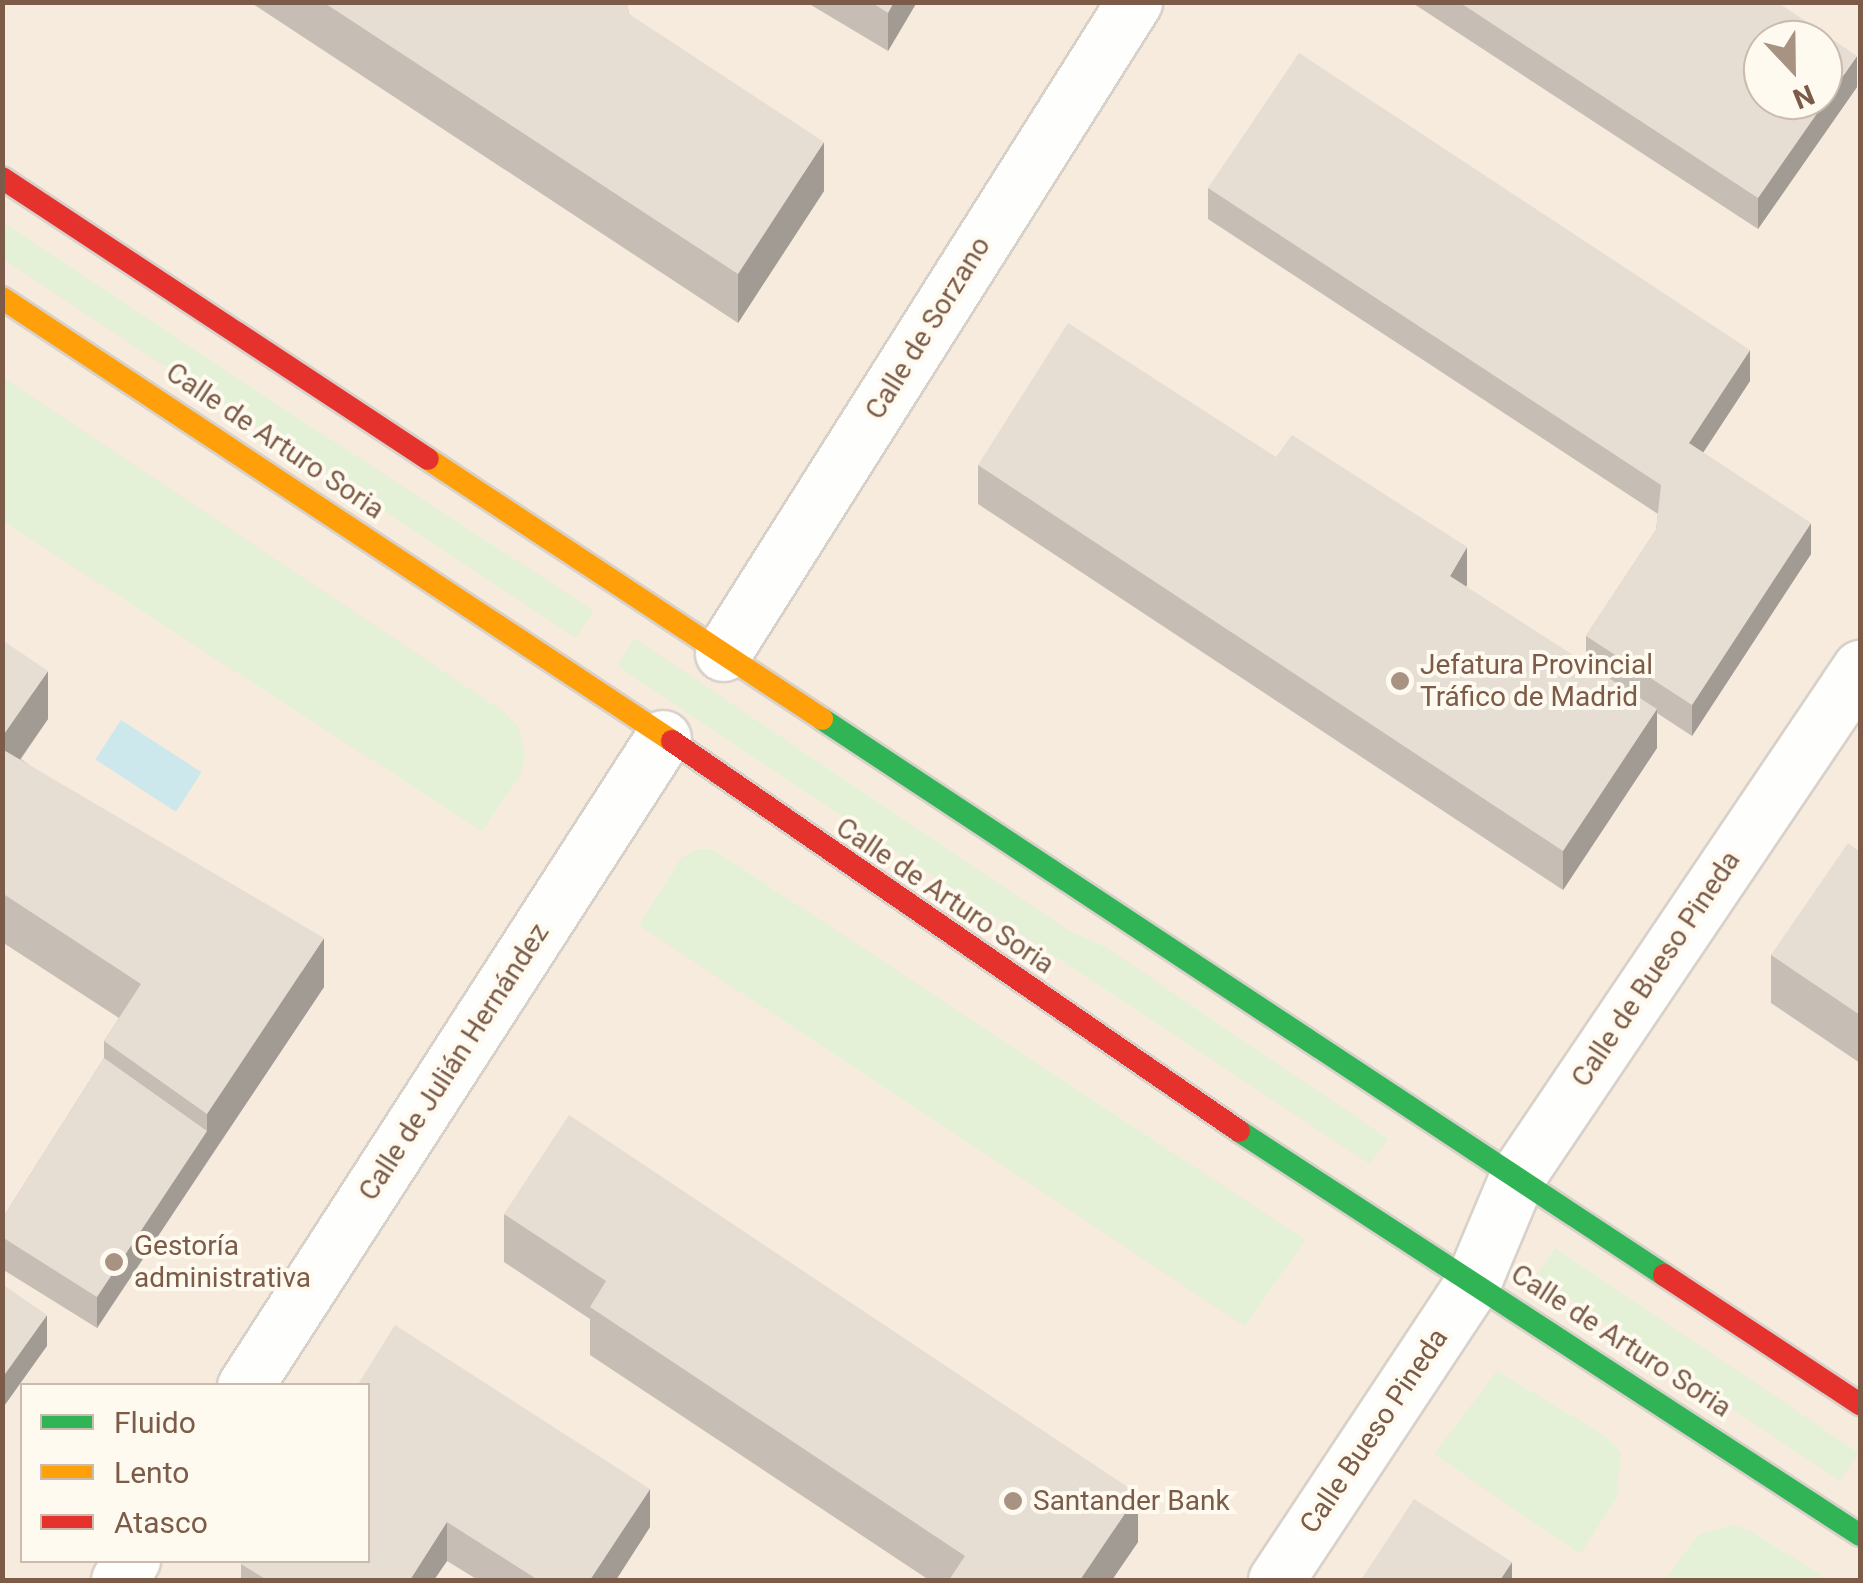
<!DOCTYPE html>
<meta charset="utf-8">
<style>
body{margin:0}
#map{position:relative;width:1863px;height:1583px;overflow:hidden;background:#f9f5ed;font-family:Roboto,sans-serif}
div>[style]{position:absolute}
.residential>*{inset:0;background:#f6ebdd}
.green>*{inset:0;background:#e4f1d6;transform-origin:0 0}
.water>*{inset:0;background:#cce8ec;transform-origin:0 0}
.roads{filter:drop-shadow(2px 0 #d8d1ca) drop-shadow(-2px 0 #d8d1ca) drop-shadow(0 2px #d8d1ca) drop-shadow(0 -2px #d8d1ca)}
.street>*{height:55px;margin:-27.5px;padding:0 27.5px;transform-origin:27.5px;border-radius:27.5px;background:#fefefc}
.fast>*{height:22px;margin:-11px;padding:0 11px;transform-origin:11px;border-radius:11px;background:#30b455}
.slow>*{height:22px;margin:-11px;padding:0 11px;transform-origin:11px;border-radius:11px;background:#ff9f0a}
.jam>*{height:22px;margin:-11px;padding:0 11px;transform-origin:11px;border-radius:11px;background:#e5322d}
.wall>*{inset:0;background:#c6beb5}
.shaded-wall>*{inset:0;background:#a19b94}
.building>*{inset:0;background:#e6ddd3}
.dots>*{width:28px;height:28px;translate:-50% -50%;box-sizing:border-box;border:5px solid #fffaf0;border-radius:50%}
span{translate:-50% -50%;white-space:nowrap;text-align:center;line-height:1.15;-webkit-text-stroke:8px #fffaf0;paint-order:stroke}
.street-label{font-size:28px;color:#7c5c48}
.poi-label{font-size:28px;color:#7c5c48}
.left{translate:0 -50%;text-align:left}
.frame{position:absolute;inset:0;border:5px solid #7c5c48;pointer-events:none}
.legend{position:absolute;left:20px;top:1383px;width:350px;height:180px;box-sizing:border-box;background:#fffaf0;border:2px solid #cbbbad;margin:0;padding:12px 18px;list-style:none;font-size:30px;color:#7c5c48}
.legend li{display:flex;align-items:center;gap:20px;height:50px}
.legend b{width:50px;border:2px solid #cbbbad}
.north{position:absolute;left:1743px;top:20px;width:100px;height:100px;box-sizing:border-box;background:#fffaf0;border:2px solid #cbbbad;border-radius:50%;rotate:158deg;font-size:28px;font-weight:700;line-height:40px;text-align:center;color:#7c5c48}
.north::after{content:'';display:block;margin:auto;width:35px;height:45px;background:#a89282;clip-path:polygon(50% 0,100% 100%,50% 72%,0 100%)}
</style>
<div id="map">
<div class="residential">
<div style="clip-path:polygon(evenodd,3px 3px,1860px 3px,1860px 1580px,3px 1580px,3px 3px,1763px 40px,1823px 40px,1823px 100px,1763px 100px,1763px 40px,3px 3px,22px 1386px,368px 1386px,368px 1560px,22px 1560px,22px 1386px)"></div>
</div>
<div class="green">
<div style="clip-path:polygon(3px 222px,267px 398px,594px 611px,576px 638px,3px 259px)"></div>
<div style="clip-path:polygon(2px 377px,504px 712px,519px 728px,525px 756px,520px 776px,482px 831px,3px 521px)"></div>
<div style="clip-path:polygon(634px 638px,1068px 930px,1107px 948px,1388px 1139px,1370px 1164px,751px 756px,618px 666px)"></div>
<div style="clip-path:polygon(697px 849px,714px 850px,1305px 1240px,1245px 1326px,639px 925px,681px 858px)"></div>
<div style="left:1555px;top:1248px;width:366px;height:34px;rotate:34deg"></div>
<div style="clip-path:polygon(1497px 1371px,1605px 1436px,1621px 1453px,1616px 1499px,1580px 1554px,1434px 1454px)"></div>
<div style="clip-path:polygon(1734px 1525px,1752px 1532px,1828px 1580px,1664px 1580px,1699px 1534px)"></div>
</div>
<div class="water">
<div style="left:121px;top:720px;width:96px;height:47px;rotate:33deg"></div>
</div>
<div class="roads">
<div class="street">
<div style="left:723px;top:653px;width:770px;rotate:-57.73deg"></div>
<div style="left:245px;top:1386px;width:771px;rotate:-57.18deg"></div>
<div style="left:119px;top:1580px;width:24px;rotate:-57deg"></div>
<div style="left:1276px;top:1580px;width:357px;rotate:-56.5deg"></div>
<div style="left:1473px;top:1282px;width:116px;rotate:-67.2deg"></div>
<div style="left:1518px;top:1175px;width:612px;rotate:-56deg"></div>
</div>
<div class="fast">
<div style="left:822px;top:719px;width:1009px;rotate:33.44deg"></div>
<div style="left:1239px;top:1131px;width:741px;rotate:33.05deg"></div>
</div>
<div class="slow">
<div style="left:2px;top:298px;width:803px;rotate:33.47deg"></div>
<div style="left:428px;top:459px;width:472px;rotate:33.4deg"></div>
</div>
<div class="jam">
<div style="left:2px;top:178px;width:510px;rotate:33.41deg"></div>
<div style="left:672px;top:741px;width:688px;rotate:34.52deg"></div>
<div style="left:1664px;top:1275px;width:235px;rotate:33.4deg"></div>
</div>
</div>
<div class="wall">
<div style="clip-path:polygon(250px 2px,627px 2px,629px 14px,824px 191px,738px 323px)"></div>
<div style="clip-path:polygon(806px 2px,917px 2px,888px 51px)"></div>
<div style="clip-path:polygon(1411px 2px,1777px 2px,1857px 87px,1758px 229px)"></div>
<div style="clip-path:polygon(1208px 188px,1750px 381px,1703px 453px,1811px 554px,1692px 736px,1657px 713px,1657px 748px,1563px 890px,978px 504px,978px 465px,1467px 585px,1466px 587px,1586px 664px,1586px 636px,1656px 530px,1658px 514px,1208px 219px)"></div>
<div style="clip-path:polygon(2px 640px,48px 719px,21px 759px,324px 987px,97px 1328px,2px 1269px,2px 1219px,104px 1058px,104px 1041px,119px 1018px,2px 942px)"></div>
<div style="clip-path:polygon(1860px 852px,1860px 1063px,1771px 1003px,1771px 955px)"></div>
<div style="clip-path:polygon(504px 1214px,1138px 1542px,1112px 1580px,929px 1580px,590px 1355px,590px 1319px,504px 1262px)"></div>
<div style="clip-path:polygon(368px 1386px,650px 1527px,616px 1580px,478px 1580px,447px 1561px,434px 1580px,241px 1580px,241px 1564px)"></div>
</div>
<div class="shaded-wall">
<div style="clip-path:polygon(894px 2px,917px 2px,888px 51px,888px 13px)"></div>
<div style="clip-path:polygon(1857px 56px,1857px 87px,1758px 229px,1758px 198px)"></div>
<div style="clip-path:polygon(824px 142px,824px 191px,738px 323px,738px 274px)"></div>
<div style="clip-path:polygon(1750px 350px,1750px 381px,1689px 474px,1689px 443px)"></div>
<div style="clip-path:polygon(1811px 523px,1811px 554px,1692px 736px,1692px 705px)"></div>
<div style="clip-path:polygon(1467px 547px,1467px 585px,1450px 615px,1450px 576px)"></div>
<div style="clip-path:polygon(48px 671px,48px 719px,2px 785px,2px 737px)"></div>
<div style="clip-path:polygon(1657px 709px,1657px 748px,1563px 890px,1563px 851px)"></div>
<div style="clip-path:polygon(324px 938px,324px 987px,207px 1162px,207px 1114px)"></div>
<div style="clip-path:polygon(207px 1131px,207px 1162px,97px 1328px,97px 1297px)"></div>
<div style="clip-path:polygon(47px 1315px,47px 1346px,2px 1409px,2px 1378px)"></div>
<div style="clip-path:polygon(650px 1489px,650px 1527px,616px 1580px,590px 1580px)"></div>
<div style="clip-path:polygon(1138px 1494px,1138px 1542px,1112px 1580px,1080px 1580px)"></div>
<div style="clip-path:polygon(447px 1522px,447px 1561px,434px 1580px,410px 1580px)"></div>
<div style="clip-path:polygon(1512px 1562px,1512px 1580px,1500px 1580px)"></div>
</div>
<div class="building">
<div style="clip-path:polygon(323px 2px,627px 2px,629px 14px,824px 142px,738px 274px)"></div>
<div style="clip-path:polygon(871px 2px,894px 2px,888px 13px)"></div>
<div style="clip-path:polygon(evenodd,1459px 2px,1777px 2px,1857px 56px,1758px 198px,1459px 2px,1763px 40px,1823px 40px,1823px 100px,1763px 100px,1763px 40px)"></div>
<div style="clip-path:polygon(1299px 53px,1750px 350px,1689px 443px,1811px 523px,1692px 705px,1586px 636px,1656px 530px,1661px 485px,1208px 188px)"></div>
<div style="clip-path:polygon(1068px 323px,1276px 457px,1292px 435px,1467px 547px,1450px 576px,1657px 709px,1563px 851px,978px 465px)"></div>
<div style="clip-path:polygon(2px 640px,48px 671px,2px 737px)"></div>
<div style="clip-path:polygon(2px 749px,324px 938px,207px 1114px,104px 1041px,141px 984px,2px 893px)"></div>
<div style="clip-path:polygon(1848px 843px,1860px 852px,1860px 1015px,1771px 955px)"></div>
<div style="clip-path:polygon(104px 1058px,207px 1131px,97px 1297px,2px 1237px,2px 1219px)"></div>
<div style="clip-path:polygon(569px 1115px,1138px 1494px,1080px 1580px,949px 1580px,965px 1556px,590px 1307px,606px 1281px,504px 1214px)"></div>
<div style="clip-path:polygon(2px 1284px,47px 1315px,2px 1378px)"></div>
<div style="clip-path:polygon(395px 1325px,650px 1489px,590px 1580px,538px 1580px,447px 1522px,410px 1580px,267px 1580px,241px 1564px,244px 1560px,368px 1560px,368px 1386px,357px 1386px)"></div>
<div style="clip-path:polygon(1414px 1499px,1512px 1562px,1500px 1580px,1361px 1580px)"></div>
</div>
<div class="dots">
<div style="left:1400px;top:681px;background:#a89282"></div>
<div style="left:114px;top:1262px;background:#a89282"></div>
<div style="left:1013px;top:1501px;background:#a89282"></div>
</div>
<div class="street-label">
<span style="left:928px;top:328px;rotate:-58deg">Calle de Sorzano</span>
<span style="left:275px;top:441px;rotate:34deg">Calle de Arturo Soria</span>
<span style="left:945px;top:896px;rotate:34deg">Calle de Arturo Soria</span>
<span style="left:1656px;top:969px;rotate:-56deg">Calle de Bueso Pineda</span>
<span style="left:454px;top:1062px;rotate:-57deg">Calle de Julián Hernández</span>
<span style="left:1621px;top:1341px;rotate:33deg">Calle de Arturo Soria</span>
<span style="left:1374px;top:1431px;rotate:-56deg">Calle Bueso Pineda</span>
</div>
<div class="poi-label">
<span class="left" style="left:1420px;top:681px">Jefatura Provincial<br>Tráfico de Madrid</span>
<span class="left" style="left:134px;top:1262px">Gestoría<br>administrativa</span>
<span class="left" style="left:1033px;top:1501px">Santander Bank</span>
</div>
<div class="frame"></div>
<ul class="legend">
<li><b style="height:12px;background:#30b455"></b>Fluido</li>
<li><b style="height:12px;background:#ff9f0a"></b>Lento</li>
<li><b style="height:12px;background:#e5322d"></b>Atasco</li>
</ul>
<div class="north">N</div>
</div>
